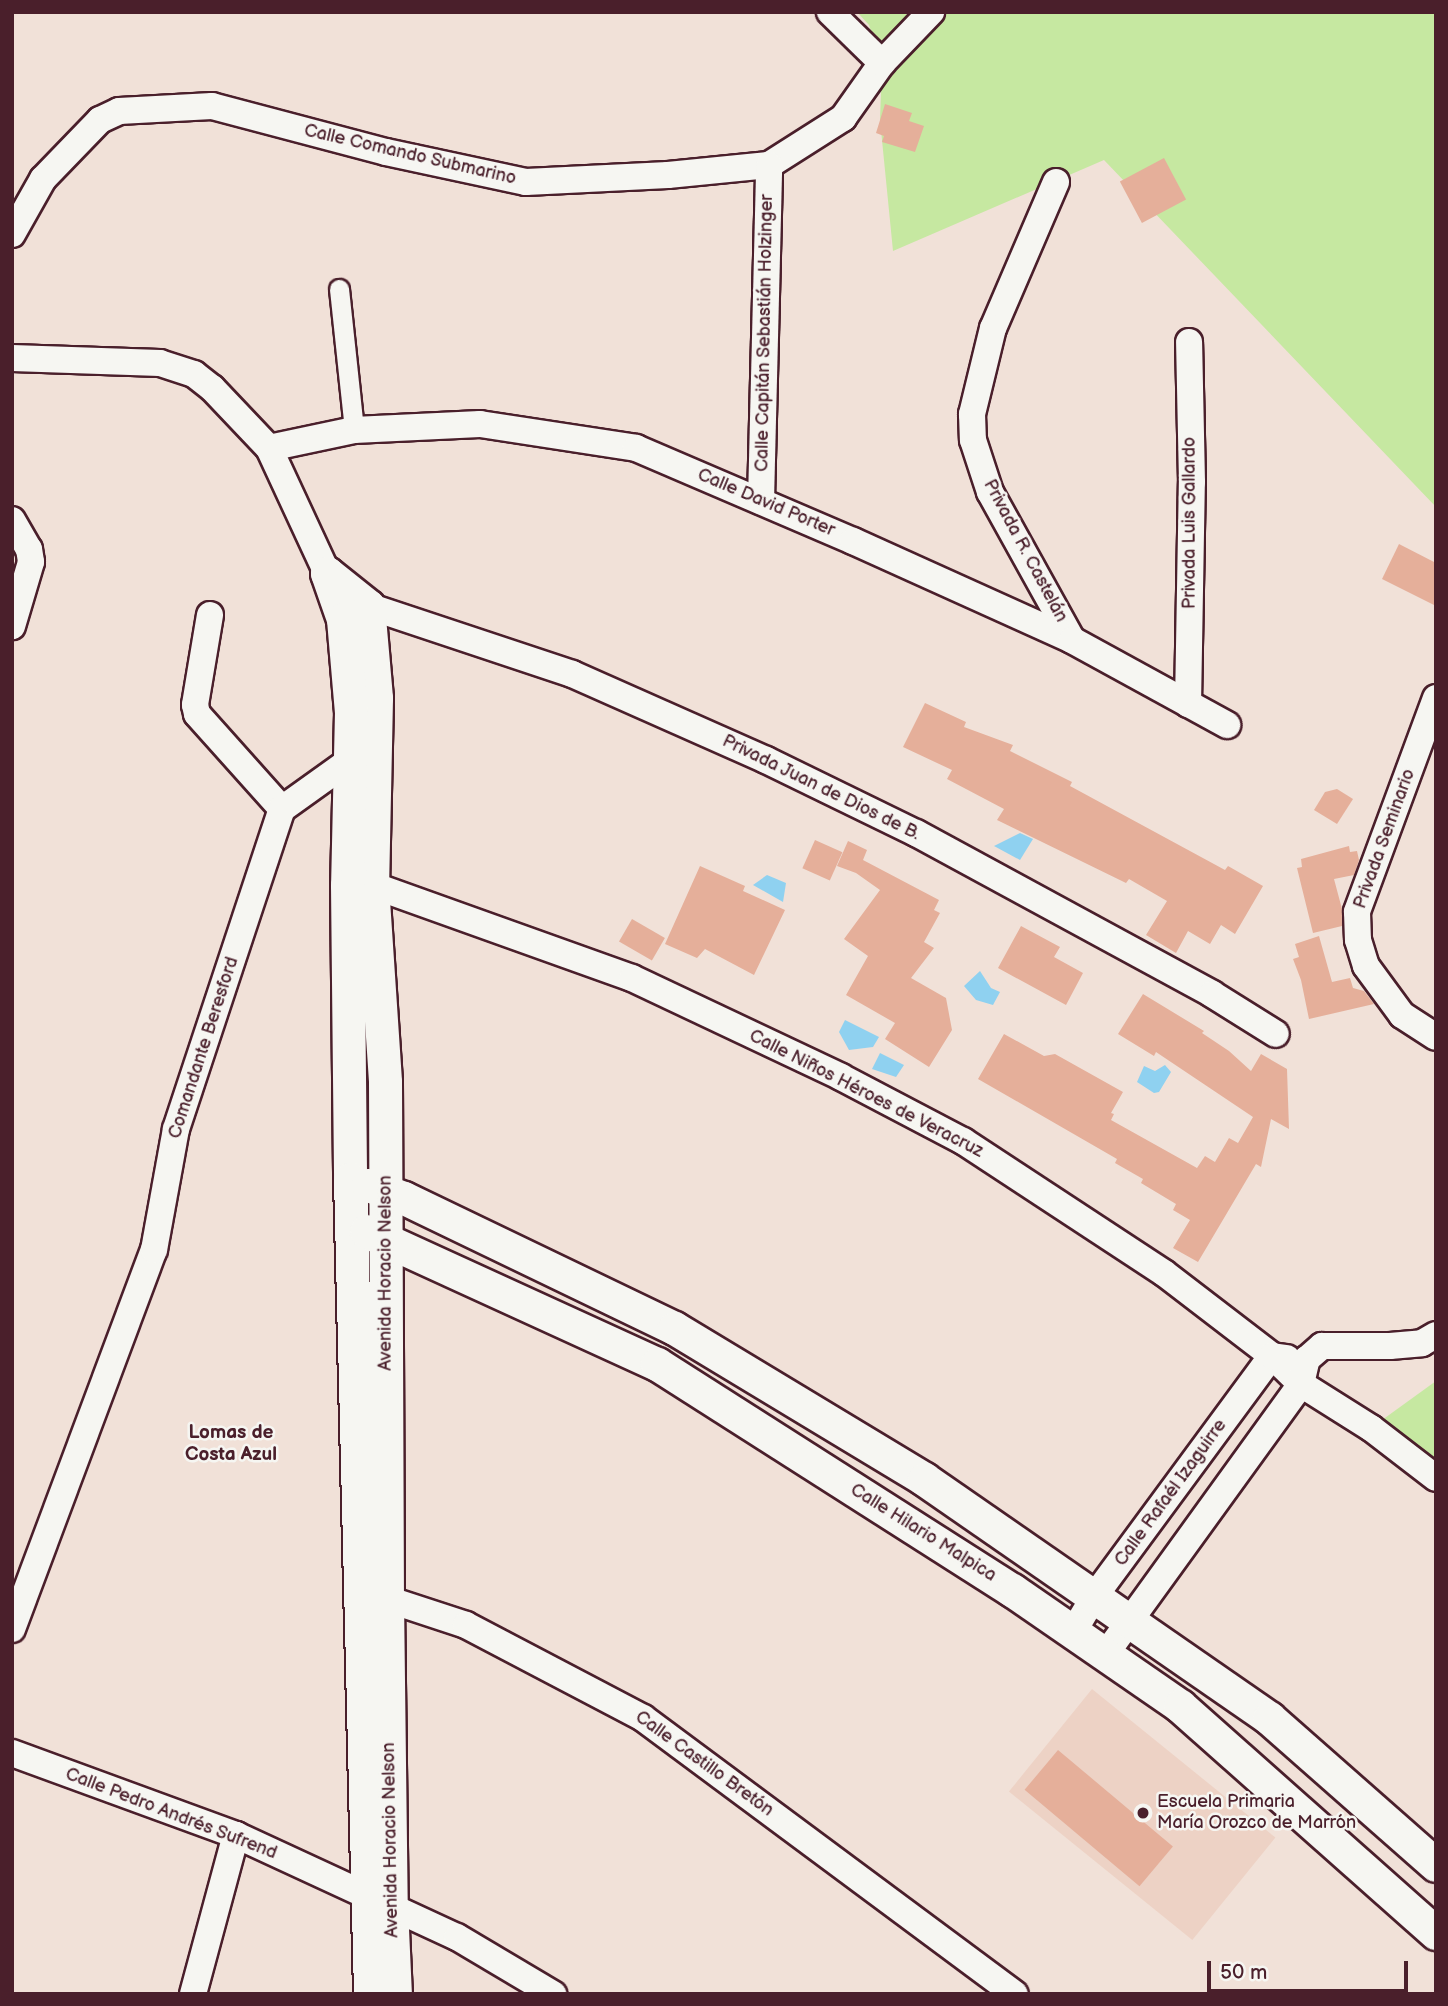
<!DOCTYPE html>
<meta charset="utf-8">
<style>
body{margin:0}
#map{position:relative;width:1448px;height:2006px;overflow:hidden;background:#f1e1d8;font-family:"Balsamiq Sans",sans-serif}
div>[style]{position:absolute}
.built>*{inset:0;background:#edd2c5;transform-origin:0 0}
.green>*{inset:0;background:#c6e8a1}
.water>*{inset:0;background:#8fd1f0}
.building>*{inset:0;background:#e5af9a;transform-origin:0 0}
.roads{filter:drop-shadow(2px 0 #4a1f2b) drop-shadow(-2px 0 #4a1f2b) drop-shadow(0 2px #4a1f2b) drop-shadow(0 -2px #4a1f2b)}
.pedestrian>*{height:19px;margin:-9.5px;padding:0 9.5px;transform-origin:9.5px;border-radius:9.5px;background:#f6f6f2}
.minor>*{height:26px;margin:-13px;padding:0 13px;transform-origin:13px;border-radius:13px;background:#f6f6f2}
.tertiary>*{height:33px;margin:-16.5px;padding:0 16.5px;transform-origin:16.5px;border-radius:16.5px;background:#f6f6f2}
.dots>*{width:19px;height:19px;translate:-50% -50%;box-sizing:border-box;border:4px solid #f6f6f2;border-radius:50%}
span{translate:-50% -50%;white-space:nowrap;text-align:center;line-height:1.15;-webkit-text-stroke:5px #f6f6f2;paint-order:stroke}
.street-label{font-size:18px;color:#4a1f2b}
.poi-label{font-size:18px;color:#4a1f2b}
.left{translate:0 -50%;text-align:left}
.neighbourhood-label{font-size:19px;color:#4a1f2b;font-weight:700}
.frame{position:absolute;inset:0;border:14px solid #4a1f2b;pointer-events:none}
.scale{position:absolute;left:1207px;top:1961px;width:201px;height:32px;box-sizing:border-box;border:4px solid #4a1f2b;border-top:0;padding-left:9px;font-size:21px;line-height:24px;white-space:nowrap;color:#4a1f2b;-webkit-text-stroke:5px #f6f6f2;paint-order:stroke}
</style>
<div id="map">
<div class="built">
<div style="left:1092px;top:1689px;width:236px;height:132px;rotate:39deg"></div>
</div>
<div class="green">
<div style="clip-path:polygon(857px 12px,1436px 12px,1436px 507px,1104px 160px,893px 251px,880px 120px,882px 63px,869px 25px)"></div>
<div style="clip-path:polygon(1436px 1381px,1436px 1482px,1371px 1428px)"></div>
</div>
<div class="water">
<div style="clip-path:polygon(1020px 833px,1033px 839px,1020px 860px,994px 846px)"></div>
<div style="clip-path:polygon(767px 875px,786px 883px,783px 902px,753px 885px)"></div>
<div style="clip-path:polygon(980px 971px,991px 988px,1000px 992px,993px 1005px,976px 1000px,964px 986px)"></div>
<div style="clip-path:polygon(845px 1020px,879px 1037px,873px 1047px,849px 1050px,839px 1032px)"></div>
<div style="clip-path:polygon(880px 1053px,904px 1065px,896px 1077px,872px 1069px)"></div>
<div style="clip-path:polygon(1165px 1065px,1171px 1072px,1159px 1092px,1154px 1093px,1137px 1082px,1144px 1066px,1155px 1071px)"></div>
</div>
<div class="building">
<div style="clip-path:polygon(885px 104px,912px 113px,909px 121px,924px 126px,915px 152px,882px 142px,884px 136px,876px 133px)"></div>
<div style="left:1164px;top:158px;width:47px;height:50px;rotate:62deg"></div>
<div style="clip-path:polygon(1399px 544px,1436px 563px,1436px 606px,1382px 579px)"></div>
<div style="clip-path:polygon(925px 703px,966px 722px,964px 727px,1013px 745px,1010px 751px,1072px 782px,1070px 786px,1225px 870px,1228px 866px,1263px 886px,1235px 934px,1221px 925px,1210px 944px,1188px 931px,1176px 953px,1146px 935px,1167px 901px,1129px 879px,1126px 883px,997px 820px,1004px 809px,947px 779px,952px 770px,903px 747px)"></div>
<div style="clip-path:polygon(1337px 789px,1353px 799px,1337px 824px,1314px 810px,1325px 792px)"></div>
<div style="left:815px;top:840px;width:30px;height:31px;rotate:24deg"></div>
<div style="clip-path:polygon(848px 841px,867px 850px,863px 860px,939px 900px,934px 910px,940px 913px,924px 942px,934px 948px,911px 978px,946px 998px,952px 1030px,929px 1067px,885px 1039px,895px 1023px,846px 995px,868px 956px,844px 939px,880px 890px,856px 873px,837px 866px)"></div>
<div style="clip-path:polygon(1349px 846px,1350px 852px,1357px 851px,1359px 860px,1354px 875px,1334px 879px,1342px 909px,1342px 926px,1313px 933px,1297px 868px,1302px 867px,1301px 859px)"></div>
<div style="clip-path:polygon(700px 866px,745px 886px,743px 891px,785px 910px,754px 975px,705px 949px,697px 958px,665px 944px)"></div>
<div style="left:632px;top:919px;width:38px;height:26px;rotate:30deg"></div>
<div style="clip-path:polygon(1021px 926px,1060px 947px,1054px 957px,1083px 973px,1066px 1005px,998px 968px)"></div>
<div style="clip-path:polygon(1319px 936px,1332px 982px,1350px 978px,1353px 988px,1364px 991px,1374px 1004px,1309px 1019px,1301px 980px,1293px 959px,1299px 957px,1295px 944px)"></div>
<div style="clip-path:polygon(1143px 994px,1204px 1031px,1202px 1033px,1229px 1051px,1251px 1071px,1261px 1054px,1287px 1069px,1289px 1129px,1271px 1119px,1261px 1167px,1256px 1164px,1198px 1262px,1173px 1248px,1190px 1220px,1173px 1210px,1176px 1204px,1141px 1183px,1143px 1179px,1115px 1163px,1117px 1159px,978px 1079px,1004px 1034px,1044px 1056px,1055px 1054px,1123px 1092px,1111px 1113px,1114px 1114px,1111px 1120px,1197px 1168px,1205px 1156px,1215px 1162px,1229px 1138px,1238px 1143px,1253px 1117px,1156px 1052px,1154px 1056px,1118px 1034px)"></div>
<div style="left:1058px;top:1750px;width:150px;height:52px;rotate:40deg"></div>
</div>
<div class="roads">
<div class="pedestrian">
<div style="left:339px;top:289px;width:142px;rotate:83.9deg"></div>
</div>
<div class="minor">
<div style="left:830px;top:12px;width:73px;rotate:44.4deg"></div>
<div style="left:1056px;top:182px;width:159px;rotate:113.3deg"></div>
<div style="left:993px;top:328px;width:89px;rotate:103.7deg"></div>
<div style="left:972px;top:414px;width:26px;rotate:88deg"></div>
<div style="left:973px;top:440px;width:55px;rotate:71.9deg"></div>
<div style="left:990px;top:492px;width:169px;rotate:61deg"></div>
<div style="left:12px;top:234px;width:63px;rotate:-60.6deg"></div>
<div style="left:43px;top:179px;width:82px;rotate:-46deg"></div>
<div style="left:100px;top:120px;width:21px;rotate:-25deg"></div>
<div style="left:119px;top:111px;width:93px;rotate:-3.1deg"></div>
<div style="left:212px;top:106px;width:180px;rotate:14.8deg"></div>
<div style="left:386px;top:152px;width:143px;rotate:12.1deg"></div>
<div style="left:526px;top:182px;width:142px;rotate:-2.8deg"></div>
<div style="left:668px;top:175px;width:101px;rotate:-5.7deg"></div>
<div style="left:769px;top:165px;width:88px;rotate:-32.4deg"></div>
<div style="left:843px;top:118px;width:67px;rotate:-54.7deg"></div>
<div style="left:882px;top:63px;width:71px;rotate:-46.1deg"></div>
<div style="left:12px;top:358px;width:148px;rotate:1.9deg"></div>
<div style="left:160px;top:363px;width:36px;rotate:18deg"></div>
<div style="left:194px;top:374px;width:23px;rotate:38deg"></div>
<div style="left:212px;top:388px;width:83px;rotate:46.5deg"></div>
<div style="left:269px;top:448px;width:138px;rotate:65.1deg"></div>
<div style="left:269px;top:448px;width:87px;rotate:-12deg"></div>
<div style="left:354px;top:430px;width:126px;rotate:-2.7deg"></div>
<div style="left:480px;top:424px;width:158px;rotate:8.7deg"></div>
<div style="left:636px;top:448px;width:236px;rotate:23.2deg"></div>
<div style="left:853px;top:541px;width:240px;rotate:24.3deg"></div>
<div style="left:1072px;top:640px;width:177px;rotate:28.7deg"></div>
<div style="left:761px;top:501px;width:336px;rotate:-88.6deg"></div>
<div style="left:12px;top:520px;width:34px;rotate:60deg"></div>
<div style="left:29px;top:549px;width:13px;rotate:81deg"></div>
<div style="left:31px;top:562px;width:67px;rotate:106.5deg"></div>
<div style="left:354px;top:613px;width:16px;rotate:-27deg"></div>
<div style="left:368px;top:606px;width:215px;rotate:18.4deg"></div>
<div style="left:572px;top:674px;width:212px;rotate:23.9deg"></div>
<div style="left:766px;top:760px;width:167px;rotate:26deg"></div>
<div style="left:916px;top:833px;width:337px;rotate:28.5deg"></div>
<div style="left:1212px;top:994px;width:75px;rotate:32deg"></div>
<div style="left:210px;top:615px;width:91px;rotate:99.5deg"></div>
<div style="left:195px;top:705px;width:9px;rotate:77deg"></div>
<div style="left:197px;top:714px;width:127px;rotate:48.2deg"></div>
<div style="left:1436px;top:698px;width:228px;rotate:110.3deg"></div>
<div style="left:1357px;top:912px;width:28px;rotate:88deg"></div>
<div style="left:1358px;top:940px;width:27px;rotate:73deg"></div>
<div style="left:1366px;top:966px;width:61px;rotate:53.7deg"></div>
<div style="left:1402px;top:1015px;width:40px;rotate:32.9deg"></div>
<div style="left:1188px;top:704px;width:222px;rotate:-89deg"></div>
<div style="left:1192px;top:482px;width:140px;rotate:-91.2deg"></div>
<div style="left:355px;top:885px;width:17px"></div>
<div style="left:372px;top:885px;width:276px;rotate:19.7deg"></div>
<div style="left:632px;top:978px;width:231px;rotate:25.3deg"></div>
<div style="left:841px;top:1077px;width:138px;rotate:27.7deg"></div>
<div style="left:963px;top:1141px;width:240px;rotate:33.3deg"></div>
<div style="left:1164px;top:1273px;width:136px;rotate:37.5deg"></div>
<div style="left:1272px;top:1356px;width:40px;rotate:44deg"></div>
<div style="left:1301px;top:1384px;width:83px;rotate:32.2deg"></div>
<div style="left:1371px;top:1428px;width:82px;rotate:37.6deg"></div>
<div style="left:368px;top:1598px;width:19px;rotate:3deg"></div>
<div style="left:387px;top:1599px;width:83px;rotate:18.2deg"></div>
<div style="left:466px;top:1625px;width:200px;rotate:27.7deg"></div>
<div style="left:643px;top:1718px;width:463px;rotate:36.6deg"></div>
<div style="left:12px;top:1629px;width:405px;rotate:-69.5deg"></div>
<div style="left:154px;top:1250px;width:123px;rotate:-79.7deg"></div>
<div style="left:176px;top:1129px;width:337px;rotate:-71.7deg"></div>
<div style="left:282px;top:809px;width:82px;rotate:-35.6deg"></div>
<div style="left:349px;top:761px;width:17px;rotate:-7deg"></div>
<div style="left:1073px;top:1632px;width:41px;rotate:-59deg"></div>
<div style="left:1094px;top:1597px;width:300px;rotate:-53.6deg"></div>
<div style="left:1272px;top:1356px;width:15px;rotate:8deg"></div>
<div style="left:1105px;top:1655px;width:334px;rotate:-54.1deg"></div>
<div style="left:1301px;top:1384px;width:26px;rotate:-77deg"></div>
<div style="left:1307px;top:1359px;width:20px;rotate:-41deg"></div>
<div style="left:1322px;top:1346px;width:68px"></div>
<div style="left:1390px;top:1346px;width:32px;rotate:-5deg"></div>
<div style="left:1422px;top:1343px;width:16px;rotate:-30deg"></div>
<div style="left:12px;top:1753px;width:239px;rotate:20.1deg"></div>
<div style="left:236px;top:1835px;width:243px;rotate:24.8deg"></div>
<div style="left:457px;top:1937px;width:112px;rotate:30.7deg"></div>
<div style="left:193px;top:1994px;width:165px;rotate:-74.9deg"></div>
</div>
<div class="tertiary">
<div style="left:327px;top:573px;width:53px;rotate:38.8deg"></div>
<div style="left:368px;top:606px;width:92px;rotate:85deg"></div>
<div style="left:376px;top:698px;width:187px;rotate:91.2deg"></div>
<div style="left:372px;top:885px;width:197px;rotate:86.2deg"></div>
<div style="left:385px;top:1082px;width:517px;rotate:89.78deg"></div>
<div style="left:387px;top:1599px;width:308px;rotate:89.3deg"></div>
<div style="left:391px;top:1907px;width:87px;rotate:87.4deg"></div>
<div style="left:327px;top:573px;width:49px;rotate:70.8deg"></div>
<div style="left:343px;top:619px;width:93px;rotate:85.1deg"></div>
<div style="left:351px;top:712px;width:173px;rotate:91.3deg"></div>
<div style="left:347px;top:885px;width:294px;rotate:89.4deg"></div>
<div style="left:350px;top:1179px;width:815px;rotate:88.59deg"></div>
<div style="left:368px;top:1185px;width:38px;rotate:20deg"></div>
<div style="left:404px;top:1198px;width:300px;rotate:25.7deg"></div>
<div style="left:674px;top:1328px;width:292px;rotate:31.1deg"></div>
<div style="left:924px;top:1479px;width:420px;rotate:34.7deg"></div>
<div style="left:1269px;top:1718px;width:222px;rotate:41.4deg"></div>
<div style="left:366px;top:1231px;width:320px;rotate:24.6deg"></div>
<div style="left:657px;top:1364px;width:421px;rotate:32.5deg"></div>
<div style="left:1012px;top:1590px;width:204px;rotate:34.6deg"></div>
<div style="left:1180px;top:1706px;width:342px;rotate:41.6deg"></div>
</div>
</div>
<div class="dots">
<div style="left:1143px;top:1813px;background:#4a1f2b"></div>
</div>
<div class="street-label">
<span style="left:410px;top:155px;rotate:13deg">Calle Comando Submarino</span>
<span style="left:765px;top:333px;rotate:-89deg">Calle Capitán Sebastián Holzinger</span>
<span style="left:766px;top:503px;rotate:23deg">Calle David Porter</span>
<span style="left:1190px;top:523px;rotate:-90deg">Privada Luis Gallardo</span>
<span style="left:1025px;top:551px;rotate:62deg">Privada R. Castelán</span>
<span style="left:821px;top:788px;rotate:26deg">Privada Juan de Dios de B.</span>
<span style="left:1385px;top:839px;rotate:-70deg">Privada Seminario</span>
<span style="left:204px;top:1048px;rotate:-72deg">Comandante Beresford</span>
<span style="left:866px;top:1094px;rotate:27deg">Calle Niños Héroes de Veracruz</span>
<span style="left:386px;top:1273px;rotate:-90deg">Avenida Horacio Nelson</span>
<span style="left:1171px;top:1493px;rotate:-54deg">Calle Rafaél Izaguirre</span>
<span style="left:923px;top:1533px;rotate:32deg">Calle Hilario Malpica</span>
<span style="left:704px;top:1764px;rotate:36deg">Calle Castillo Bretón</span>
<span style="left:171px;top:1814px;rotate:21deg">Calle Pedro Andrés Sufrend</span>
<span style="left:391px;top:1840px;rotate:-91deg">Avenida Horacio Nelson</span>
</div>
<div class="poi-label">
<span class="left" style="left:1157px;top:1813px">Escuela Primaria<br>María Orozco de Marrón</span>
</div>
<div class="neighbourhood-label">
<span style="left:231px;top:1444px">Lomas de<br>Costa Azul</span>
</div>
<div class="frame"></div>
<div class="scale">50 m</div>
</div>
